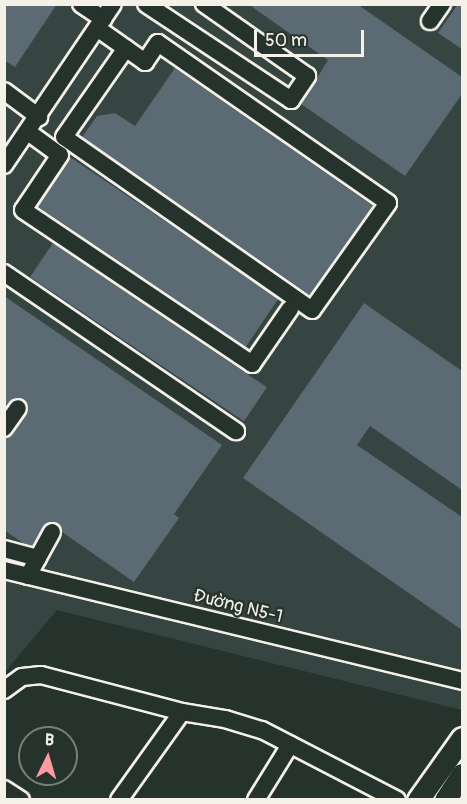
<!DOCTYPE html>
<meta charset="utf-8">
<style>
body{margin:0}
#map{position:relative;width:467px;height:804px;overflow:hidden;background:#26332d;font-family:Pangolin,sans-serif}
div>[style]{position:absolute}
.built>*{inset:0;background:#364442}
.building>*{inset:0;background:#5c6a73;transform-origin:0 0}
.roads{filter:drop-shadow(2px 0 #f4f1e8) drop-shadow(-2px 0 #f4f1e8) drop-shadow(0 2px #f4f1e8) drop-shadow(0 -2px #f4f1e8)}
.minor>*{height:16px;margin:-8px;padding:0 8px;transform-origin:8px;border-radius:8px;background:#26332d}
.major>*{height:21px;margin:-10.5px;padding:0 10.5px;transform-origin:10.5px;border-radius:10.5px;background:#26332d}
span{translate:-50% -50%;white-space:nowrap;text-align:center;line-height:1.15;-webkit-text-stroke:4.5px #26332d;paint-order:stroke}
.street-label{font-size:18px;color:#f4f1e8}
.frame{position:absolute;inset:0;border:6px solid #f4f1e8;pointer-events:none}
.north{position:absolute;left:18px;top:726px;width:60px;height:60px;box-sizing:border-box;background:#26332d;border:2px solid #787f78;border-radius:50%;rotate:5deg;font-size:16px;font-weight:700;line-height:24px;text-align:center;color:#f4f1e8}
.north::after{content:'';display:block;margin:auto;width:21px;height:27px;background:#ff9aa2;clip-path:polygon(50% 0,100% 100%,50% 72%,0 100%)}
.scale{position:absolute;left:254px;top:30px;width:110px;height:27px;box-sizing:border-box;border:3px solid #f4f1e8;border-top:0;padding-left:8px;font-size:18px;line-height:21px;white-space:nowrap;color:#f4f1e8;-webkit-text-stroke:4px #26332d;paint-order:stroke}
</style>
<div id="map">
<div class="built">
<div style="clip-path:polygon(5px 5px,462px 5px,462px 710px,57px 610px,5px 672px)"></div>
</div>
<div class="building">
<div style="clip-path:polygon(4px 4px,57px 4px,15px 67px,4px 60px)"></div>
<div style="clip-path:polygon(248px 4px,357px 4px,462px 77px,462px 94px,405px 176px,301px 104px,328px 60px)"></div>
<div style="clip-path:polygon(458px 4px,462px 4px,462px 49px,438px 33px)"></div>
<div style="clip-path:polygon(175px 68px,373px 206px,310px 295px,82px 137px,97px 116px,115px 113px,135px 126px)"></div>
<div style="left:70px;top:157px;width:252px;height:59px;rotate:34deg"></div>
<div style="left:53px;top:243px;width:258px;height:41px;rotate:34deg"></div>
<div style="clip-path:polygon(4px 296px,222px 445px,174px 514px,179px 518px,134px 582px,62px 532px,56px 523px,46px 523px,33px 546px,23px 543px,4px 530px,4px 438px,13px 434px,28px 408px,24px 400px,18px 398px,13px 399px,4px 409px)"></div>
<div style="clip-path:polygon(364px 303px,462px 371px,462px 490px,370px 426px,357px 445px,462px 517px,462px 630px,243px 478px)"></div>
</div>
<div class="roads">
<div class="minor">
<div style="left:81px;top:4px;width:27px;rotate:34deg"></div>
<div style="left:146px;top:4px;width:174px;rotate:33.5deg"></div>
<div style="left:291px;top:100px;width:29px;rotate:-56deg"></div>
<div style="left:307px;top:76px;width:126px;rotate:-145deg"></div>
<div style="left:430px;top:21px;width:21px;rotate:-55deg"></div>
<div style="left:97px;top:28px;width:59px;rotate:35.3deg"></div>
<div style="left:145px;top:62px;width:23px;rotate:-56deg"></div>
<div style="left:158px;top:43px;width:280px;rotate:34.8deg"></div>
<div style="left:388px;top:203px;width:131px;rotate:125.4deg"></div>
<div style="left:312px;top:310px;width:302px;rotate:-145.1deg"></div>
<div style="left:64px;top:137px;width:108px;rotate:-55.1deg"></div>
<div style="left:4px;top:91px;width:44px;rotate:36.6deg"></div>
<div style="left:28px;top:132px;width:39px;rotate:36deg"></div>
<div style="left:60px;top:155px;width:66px;rotate:123.9deg"></div>
<div style="left:23px;top:210px;width:276px;rotate:33.9deg"></div>
<div style="left:252px;top:364px;width:67px;rotate:-55.4deg"></div>
<div style="left:4px;top:165px;width:194px;rotate:-55.9deg"></div>
<div style="left:4px;top:273px;width:281px;rotate:34.3deg"></div>
<div style="left:4px;top:428px;width:24px;rotate:-55deg"></div>
<div style="left:4px;top:549px;width:35px;rotate:15deg"></div>
<div style="left:4px;top:570px;width:471px;rotate:13.6deg"></div>
<div style="left:28px;top:576px;width:50px;rotate:-61.4deg"></div>
<div style="left:4px;top:690px;width:22px;rotate:-36deg"></div>
<div style="left:22px;top:677px;width:19px;rotate:-6deg"></div>
<div style="left:41px;top:675px;width:146px;rotate:14.7deg"></div>
<div style="left:182px;top:712px;width:44px;rotate:9.2deg"></div>
<div style="left:225px;top:719px;width:39px;rotate:17deg"></div>
<div style="left:262px;top:730px;width:152px;rotate:27.4deg"></div>
<div style="left:4px;top:789px;width:20px;rotate:33deg"></div>
<div style="left:119px;top:800px;width:108px;rotate:-54.4deg"></div>
<div style="left:256px;top:800px;width:65px;rotate:-58.3deg"></div>
</div>
<div class="major">
<div style="left:418px;top:800px;width:76px;rotate:-54.6deg"></div>
<div style="left:445px;top:800px;width:31px;rotate:-57deg"></div>
</div>
</div>
<div class="street-label">
<span style="left:238px;top:607px;rotate:14deg">Đường N5-1</span>
</div>
<div class="frame"></div>
<div class="north">B</div>
<div class="scale">50 m</div>
</div>
